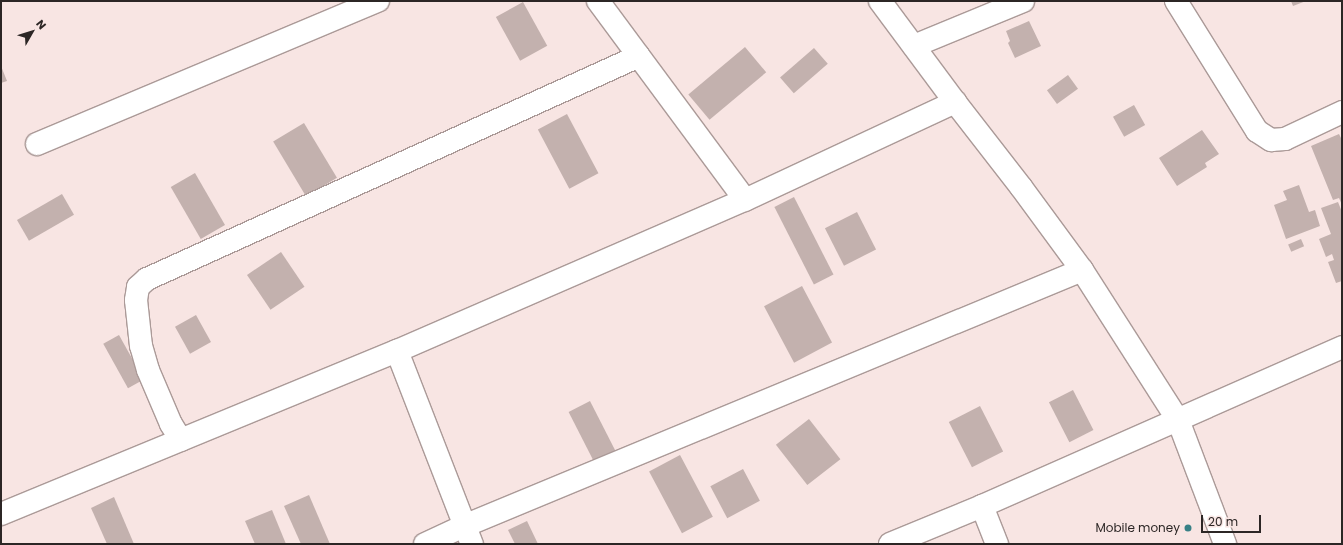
<!DOCTYPE html>
<style>
body{margin:0}
#map{position:relative;width:1343px;height:545px;overflow:hidden;background:#f8e5e3;font-family:Poppins,sans-serif}
div>[style]{position:absolute}
.building>*{inset:0;background:#c3b1ae;transform-origin:0 0}
.roads{filter:drop-shadow(1px 0 #ab9a98) drop-shadow(-1px 0 #ab9a98) drop-shadow(0 1px #ab9a98) drop-shadow(0 -1px #ab9a98)}
.minor>*{height:22px;margin:-11px;padding:0 11px;transform-origin:11px;border-radius:11px;background:#fff}
.tertiary>*{height:22px;margin:-11px;padding:0 11px;transform-origin:11px;border-radius:11px;background:#fff}
.dots>*{width:11px;height:11px;translate:-50% -50%;box-sizing:border-box;border:2px solid #f8e5e3;border-radius:50%}
span{translate:-50% -50%;white-space:nowrap;text-align:center;line-height:1.15;-webkit-text-stroke:3.5px #f8e5e3;paint-order:stroke}
.poi-label{font-size:12px;color:#2c2625}
.right{translate:-100% -50%;text-align:right}
.frame{position:absolute;inset:0;border:2px solid #2c2625;pointer-events:none}
.north{position:absolute;left:12px;top:12px;width:40px;height:40px;-webkit-text-stroke:3px #f8e5e3;paint-order:stroke;rotate:51deg;font-size:11px;font-weight:700;line-height:16px;text-align:center;color:#2c2625}
.north::after{content:'';display:block;margin:auto;width:14px;height:18px;background:#2c2625;clip-path:polygon(50% 0,100% 100%,50% 72%,0 100%)}
.scale{position:absolute;left:1201px;top:515px;width:60px;height:18px;box-sizing:border-box;border:2px solid #2c2625;border-top:0;padding-left:5px;font-size:12px;line-height:14px;white-space:nowrap;color:#2c2625;-webkit-text-stroke:3px #f8e5e3;paint-order:stroke}
</style>
<div id="map">
<div class="building">
<div style="clip-path:polygon(1291px 1px,1306px 1px,1293px 6px)"></div>
<div style="left:523px;top:2px;width:50px;height:31px;rotate:61deg"></div>
<div style="clip-path:polygon(1029px 21px,1041px 46px,1015px 58px,1008px 43px,1010px 41px,1006px 31px)"></div>
<div style="left:745px;top:47px;width:33px;height:74px;rotate:50deg"></div>
<div style="left:814px;top:48px;width:21px;height:45px;rotate:49deg"></div>
<div style="clip-path:polygon(1px 66px,7px 81px,1px 83px)"></div>
<div style="left:1068px;top:75px;width:17px;height:26px;rotate:54deg"></div>
<div style="left:1134px;top:105px;width:23px;height:24px;rotate:61deg"></div>
<div style="left:567px;top:114px;width:67px;height:33px;rotate:62deg"></div>
<div style="left:304px;top:123px;width:64px;height:36px;rotate:59deg"></div>
<div style="clip-path:polygon(1202px 130px,1219px 154px,1205px 163px,1207px 167px,1177px 186px,1159px 158px)"></div>
<div style="clip-path:polygon(1339px 134px,1342px 140px,1342px 205px,1339px 198px,1333px 200px,1311px 146px)"></div>
<div style="left:195px;top:173px;width:60px;height:28px;rotate:60deg"></div>
<div style="clip-path:polygon(1299px 185px,1309px 212px,1315px 210px,1320px 226px,1286px 239px,1274px 205px,1287px 200px,1283px 191px)"></div>
<div style="left:62px;top:194px;width:24px;height:52px;rotate:60deg"></div>
<div style="left:794px;top:197px;width:87px;height:22px;rotate:63deg"></div>
<div style="clip-path:polygon(1338px 202px,1342px 212px,1342px 281px,1336px 283px,1328px 262px,1334px 260px,1332px 254px,1326px 257px,1319px 239px,1331px 234px,1321px 208px)"></div>
<div style="left:857px;top:212px;width:42px;height:36px;rotate:63deg"></div>
<div style="left:1301px;top:239px;width:8px;height:14px;rotate:67deg"></div>
<div style="left:281px;top:252px;width:42px;height:41px;rotate:56deg"></div>
<div style="left:802px;top:286px;width:64px;height:43px;rotate:62deg"></div>
<div style="left:196px;top:315px;width:31px;height:24px;rotate:61deg"></div>
<div style="left:119px;top:335px;width:51px;height:18px;rotate:61deg"></div>
<div style="left:1073px;top:390px;width:45px;height:27px;rotate:63deg"></div>
<div style="left:590px;top:401px;width:59px;height:24px;rotate:63deg"></div>
<div style="left:980px;top:406px;width:51px;height:35px;rotate:63deg"></div>
<div style="left:809px;top:419px;width:51px;height:42px;rotate:52deg"></div>
<div style="left:680px;top:455px;width:70px;height:35px;rotate:62deg"></div>
<div style="left:743px;top:469px;width:36px;height:37px;rotate:62deg"></div>
<div style="clip-path:polygon(309px 495px,330px 544px,301px 544px,284px 506px)"></div>
<div style="clip-path:polygon(114px 497px,134px 544px,107px 544px,91px 508px)"></div>
<div style="clip-path:polygon(272px 510px,286px 544px,255px 544px,245px 521px)"></div>
<div style="clip-path:polygon(527px 521px,538px 544px,515px 544px,508px 530px)"></div>
</div>
<div class="roads">
<div class="minor">
<div style="left:598px;top:1px;width:247px;rotate:53.5deg"></div>
<div style="left:1176px;top:1px;width:153px;rotate:58.1deg"></div>
<div style="left:1257px;top:131px;width:17px;rotate:33deg"></div>
<div style="left:1271px;top:140px;width:14px;rotate:-4deg"></div>
<div style="left:1285px;top:139px;width:63px;rotate:-25.3deg"></div>
<div style="left:914px;top:46px;width:118px;rotate:-22.4deg"></div>
<div style="left:37px;top:144px;width:370px;rotate:-22.8deg"></div>
<div style="left:397px;top:351px;width:207px;rotate:68.8deg"></div>
<div style="left:181px;top:440px;width:19px;rotate:-122deg"></div>
<div style="left:171px;top:424px;width:59px;rotate:-113.1deg"></div>
<div style="left:148px;top:370px;width:25px;rotate:-106deg"></div>
<div style="left:141px;top:346px;width:46px;rotate:-96.2deg"></div>
<div style="left:136px;top:300px;width:13px;rotate:-81deg"></div>
<div style="left:138px;top:287px;width:12px;rotate:-42deg"></div>
<div style="left:147px;top:279px;width:540px;rotate:-24.38deg"></div>
<div style="left:982px;top:506px;width:41px;rotate:68.5deg"></div>
<div style="left:1px;top:514px;width:428px;rotate:-22.4deg"></div>
<div style="left:397px;top:351px;width:379px;rotate:-23.5deg"></div>
<div style="left:745px;top:200px;width:232px;rotate:-25deg"></div>
<div style="left:425px;top:544px;width:43px;rotate:-24.8deg"></div>
<div style="left:464px;top:526px;width:669px;rotate:-22.5deg"></div>
<div style="left:890px;top:544px;width:100px;rotate:-22.4deg"></div>
<div style="left:982px;top:506px;width:394px;rotate:-23.8deg"></div>
</div>
<div class="tertiary">
<div style="left:880px;top:1px;width:126px;rotate:53.4deg"></div>
<div style="left:955px;top:102px;width:108px;rotate:52.2deg"></div>
<div style="left:1021px;top:187px;width:103px;rotate:53.7deg"></div>
<div style="left:1082px;top:270px;width:178px;rotate:57.4deg"></div>
<div style="left:1178px;top:420px;width:133px;rotate:69.2deg"></div>
</div>
</div>
<div class="dots">
<div style="left:1188px;top:528px;background:#388086"></div>
</div>
<div class="poi-label">
<span class="right" style="left:1180px;top:528px">Mobile money</span>
</div>
<div class="frame"></div>
<div class="north">N</div>
<div class="scale">20 m</div>
</div>
